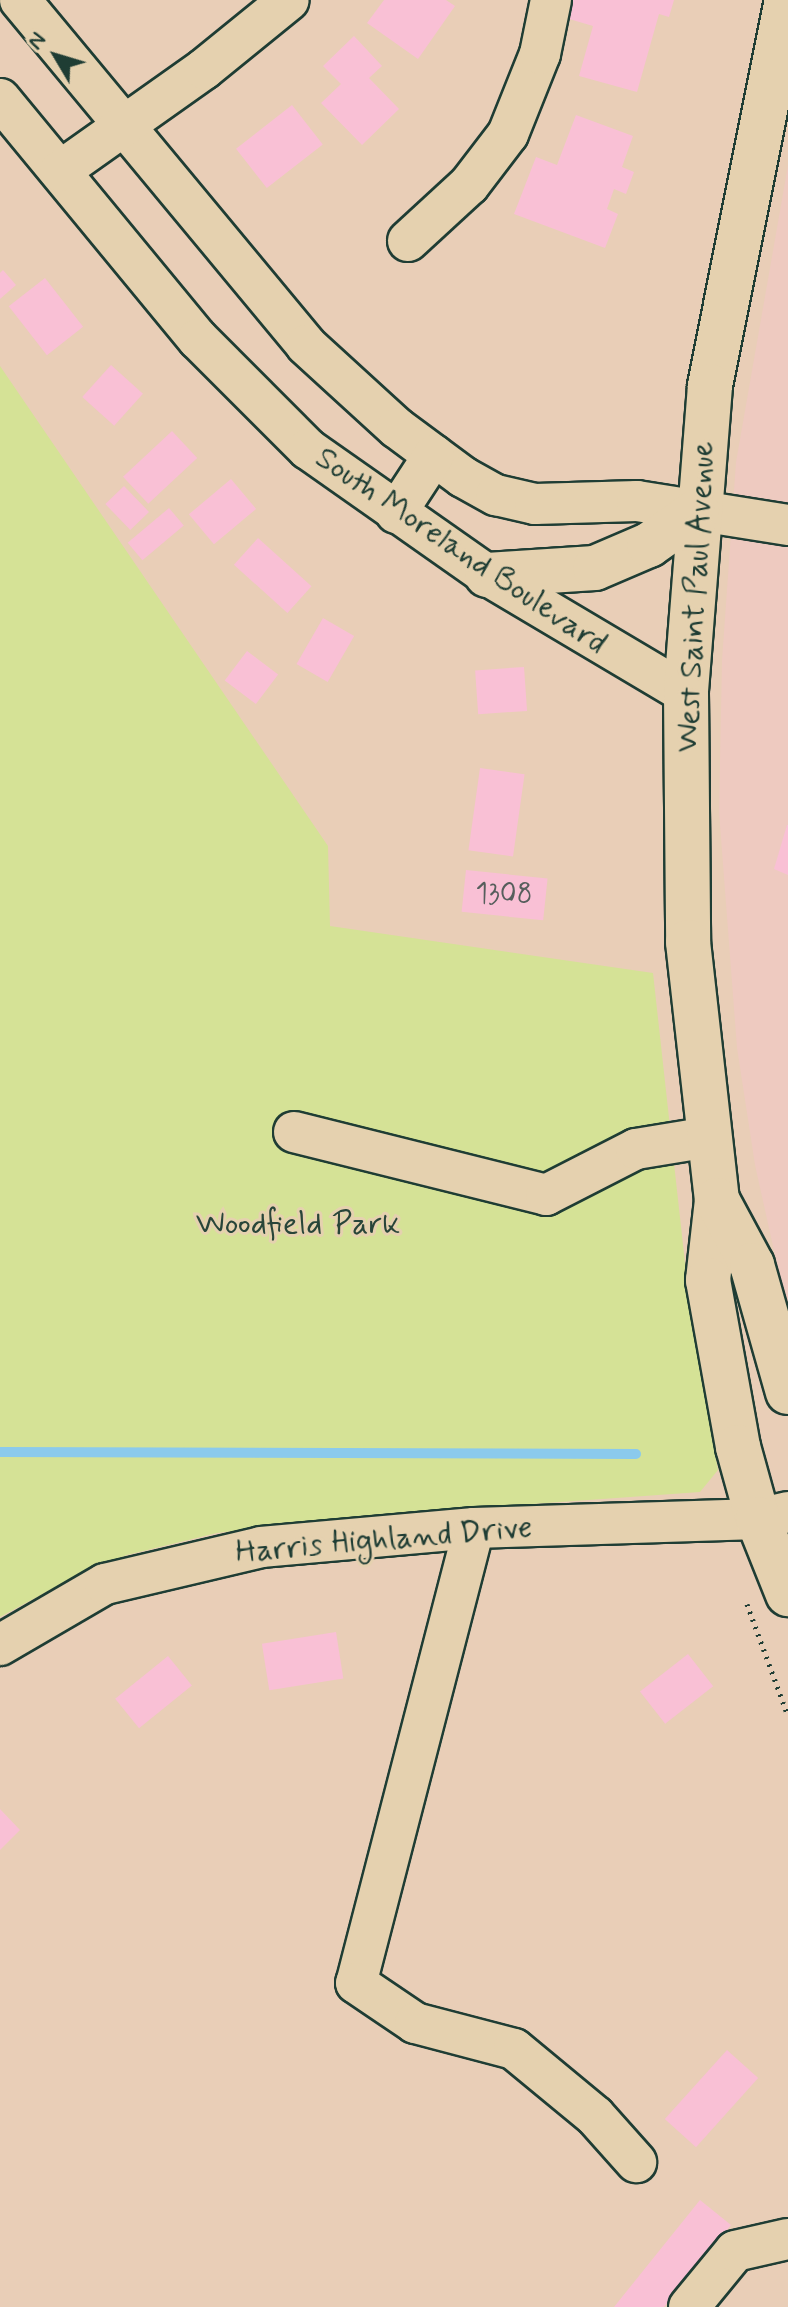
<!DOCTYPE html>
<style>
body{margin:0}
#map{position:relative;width:788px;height:2307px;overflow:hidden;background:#e9ceb7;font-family:Mynerve,sans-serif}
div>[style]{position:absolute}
.built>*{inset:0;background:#eecac0}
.green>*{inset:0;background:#d5e296}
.stream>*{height:10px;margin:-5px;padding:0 5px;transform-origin:5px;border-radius:5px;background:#8bcaec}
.building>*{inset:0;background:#f9c0d5;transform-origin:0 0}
.path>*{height:5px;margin-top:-2.5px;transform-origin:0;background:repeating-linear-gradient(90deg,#1f3d34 0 2px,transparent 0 8px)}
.roads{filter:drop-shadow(2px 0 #1f3d34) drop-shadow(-2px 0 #1f3d34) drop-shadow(0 2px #1f3d34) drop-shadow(0 -2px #1f3d34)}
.minor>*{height:40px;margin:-20px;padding:0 20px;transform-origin:20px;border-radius:20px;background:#e5d1af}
.major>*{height:44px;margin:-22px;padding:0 22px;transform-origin:22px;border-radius:22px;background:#e5d1af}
span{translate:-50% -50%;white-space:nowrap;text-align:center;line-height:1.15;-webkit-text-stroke:6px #e5d1af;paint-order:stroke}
.number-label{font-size:28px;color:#565e5c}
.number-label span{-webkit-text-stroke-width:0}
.street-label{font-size:32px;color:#1f3d34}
.park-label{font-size:32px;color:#284539}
.north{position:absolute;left:16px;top:16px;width:80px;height:80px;-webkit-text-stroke:6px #e5d1af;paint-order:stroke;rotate:308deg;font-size:22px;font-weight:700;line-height:32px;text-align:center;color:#1f3d34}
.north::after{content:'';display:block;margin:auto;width:28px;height:36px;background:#1f3d34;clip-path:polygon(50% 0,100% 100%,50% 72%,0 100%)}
</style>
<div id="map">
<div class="built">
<div style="clip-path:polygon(788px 165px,788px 1314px,755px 1165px,737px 1048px,719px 812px,722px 660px,736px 462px)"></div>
</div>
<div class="green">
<div style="clip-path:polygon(0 366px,328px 846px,330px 926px,653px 973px,689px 1299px,718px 1470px,700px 1492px,351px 1517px,217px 1533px,127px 1555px,83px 1572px,0 1617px)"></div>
</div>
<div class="stream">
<div style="left:0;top:1452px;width:636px;rotate:0.18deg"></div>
</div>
<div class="building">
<div style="clip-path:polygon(384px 0,446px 0,455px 6px,418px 59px,367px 23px)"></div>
<div style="clip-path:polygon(571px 0,674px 0,669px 17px,659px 14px,637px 92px,579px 76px,593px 26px,566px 18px)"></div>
<div style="clip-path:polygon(354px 36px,382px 66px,369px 78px,399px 109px,362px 145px,321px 103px,341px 84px,323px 66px)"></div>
<div style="left:292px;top:105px;width:50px;height:71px;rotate:52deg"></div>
<div style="clip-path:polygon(576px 115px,633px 136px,622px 167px,634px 172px,626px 194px,614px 189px,607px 209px,618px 214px,605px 248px,514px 214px,536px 157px,557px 165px)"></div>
<div style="clip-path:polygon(3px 270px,16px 285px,0 299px,0 273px)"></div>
<div style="left:45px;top:278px;width:62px;height:46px;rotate:52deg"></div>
<div style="left:111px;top:365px;width:43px;height:43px;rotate:42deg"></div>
<div style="left:172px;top:431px;width:37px;height:67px;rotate:47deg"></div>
<div style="left:231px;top:479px;width:39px;height:55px;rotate:50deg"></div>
<div style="left:124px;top:486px;width:36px;height:26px;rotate:46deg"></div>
<div style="left:169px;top:508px;width:23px;height:54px;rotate:50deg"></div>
<div style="left:258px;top:538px;width:72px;height:36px;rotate:42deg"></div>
<div style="left:323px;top:618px;width:36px;height:53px;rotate:30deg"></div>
<div style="left:247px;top:651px;width:39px;height:37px;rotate:37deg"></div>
<div style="left:524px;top:667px;width:44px;height:49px;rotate:86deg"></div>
<div style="left:480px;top:768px;width:45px;height:83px;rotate:8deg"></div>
<div style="clip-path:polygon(787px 825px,788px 825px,788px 875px,774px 869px)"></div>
<div style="left:466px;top:870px;width:82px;height:42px;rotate:6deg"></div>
<div style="left:336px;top:1632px;width:47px;height:75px;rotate:81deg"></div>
<div style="left:688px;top:1654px;width:41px;height:61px;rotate:52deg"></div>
<div style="left:168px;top:1656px;width:38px;height:68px;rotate:51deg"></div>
<div style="clip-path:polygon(0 1809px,20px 1830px,0 1850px)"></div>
<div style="left:727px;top:2050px;width:42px;height:93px;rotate:42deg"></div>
<div style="clip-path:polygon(700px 2200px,731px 2225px,664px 2307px,614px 2307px)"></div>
</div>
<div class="path">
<div style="left:747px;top:1604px;width:119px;rotate:69.9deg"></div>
</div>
<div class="roads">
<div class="minor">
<div style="left:20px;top:0;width:448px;rotate:50.3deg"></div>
<div style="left:306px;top:345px;width:123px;rotate:42.4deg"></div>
<div style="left:397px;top:428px;width:82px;rotate:36.6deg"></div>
<div style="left:463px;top:477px;width:38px;rotate:29deg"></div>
<div style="left:496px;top:495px;width:40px;rotate:13deg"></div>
<div style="left:535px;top:504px;width:102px;rotate:-1.7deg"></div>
<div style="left:637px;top:501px;width:153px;rotate:9deg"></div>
<div style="left:0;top:99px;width:311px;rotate:50.5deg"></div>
<div style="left:198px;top:339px;width:156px;rotate:45deg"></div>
<div style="left:308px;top:449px;width:219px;rotate:35.1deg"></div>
<div style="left:487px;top:575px;width:231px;rotate:30.7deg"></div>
<div style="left:60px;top:171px;width:176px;rotate:-35.3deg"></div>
<div style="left:204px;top:69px;width:109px;rotate:-39.1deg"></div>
<div style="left:408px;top:241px;width:83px;rotate:-42.6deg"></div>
<div style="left:469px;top:185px;width:64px;rotate:-52.6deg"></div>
<div style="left:508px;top:134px;width:86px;rotate:-68.2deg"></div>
<div style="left:540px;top:54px;width:55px;rotate:-78.5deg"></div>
<div style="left:396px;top:513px;width:69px;rotate:-56.8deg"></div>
<div style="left:294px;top:1132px;width:260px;rotate:14deg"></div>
<div style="left:546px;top:1195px;width:101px;rotate:-27.1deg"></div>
<div style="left:636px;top:1149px;width:74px;rotate:-9.3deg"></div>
<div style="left:474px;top:1528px;width:470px;rotate:104.5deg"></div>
<div style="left:356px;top:1983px;width:71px;rotate:34.1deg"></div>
<div style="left:415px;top:2023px;width:102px;rotate:14.7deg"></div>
<div style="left:514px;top:2049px;width:105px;rotate:39.6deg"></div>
<div style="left:595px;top:2116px;width:62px;rotate:48.3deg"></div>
<div style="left:0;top:1645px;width:121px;rotate:-30.2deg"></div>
<div style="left:105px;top:1584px;width:160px;rotate:-13.3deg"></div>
<div style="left:261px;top:1547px;width:214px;rotate:-5.1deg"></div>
<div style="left:474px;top:1528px;width:284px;rotate:-1.8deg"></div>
<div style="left:758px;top:1519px;width:31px;rotate:-13deg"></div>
<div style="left:689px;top:2307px;width:72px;rotate:-50.6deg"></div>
<div style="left:735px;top:2251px;width:54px;rotate:-12.8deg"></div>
</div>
<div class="major">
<div style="left:787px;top:0;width:394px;rotate:101.3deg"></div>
<div style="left:710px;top:386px;width:308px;rotate:94.5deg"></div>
<div style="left:686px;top:693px;width:249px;rotate:89.5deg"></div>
<div style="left:688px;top:942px;width:260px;rotate:83.6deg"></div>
<div style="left:717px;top:1200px;width:81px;rotate:96.4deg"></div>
<div style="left:708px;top:1280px;width:170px;rotate:79.8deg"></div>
<div style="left:738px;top:1447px;width:75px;rotate:74.5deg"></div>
<div style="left:758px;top:1519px;width:81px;rotate:68.2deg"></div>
<div style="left:487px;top:575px;width:108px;rotate:-3.7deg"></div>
<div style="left:595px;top:568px;width:59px;rotate:-23.1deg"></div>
<div style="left:649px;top:545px;width:59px;rotate:-35.3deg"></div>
<div style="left:717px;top:1200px;width:74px;rotate:61.7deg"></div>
<div style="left:752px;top:1265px;width:132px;rotate:74.2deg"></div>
</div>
</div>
<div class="number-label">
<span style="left:504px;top:895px">1308</span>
</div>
<div class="street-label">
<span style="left:461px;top:551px;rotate:34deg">South Moreland Boulevard</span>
<span style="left:696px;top:597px;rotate:-87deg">West Saint Paul Avenue</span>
<span style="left:384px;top:1540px;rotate:-5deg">Harris Highland Drive</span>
</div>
<div class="park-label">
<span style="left:298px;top:1224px">Woodfield Park</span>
</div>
<div class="north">N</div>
</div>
